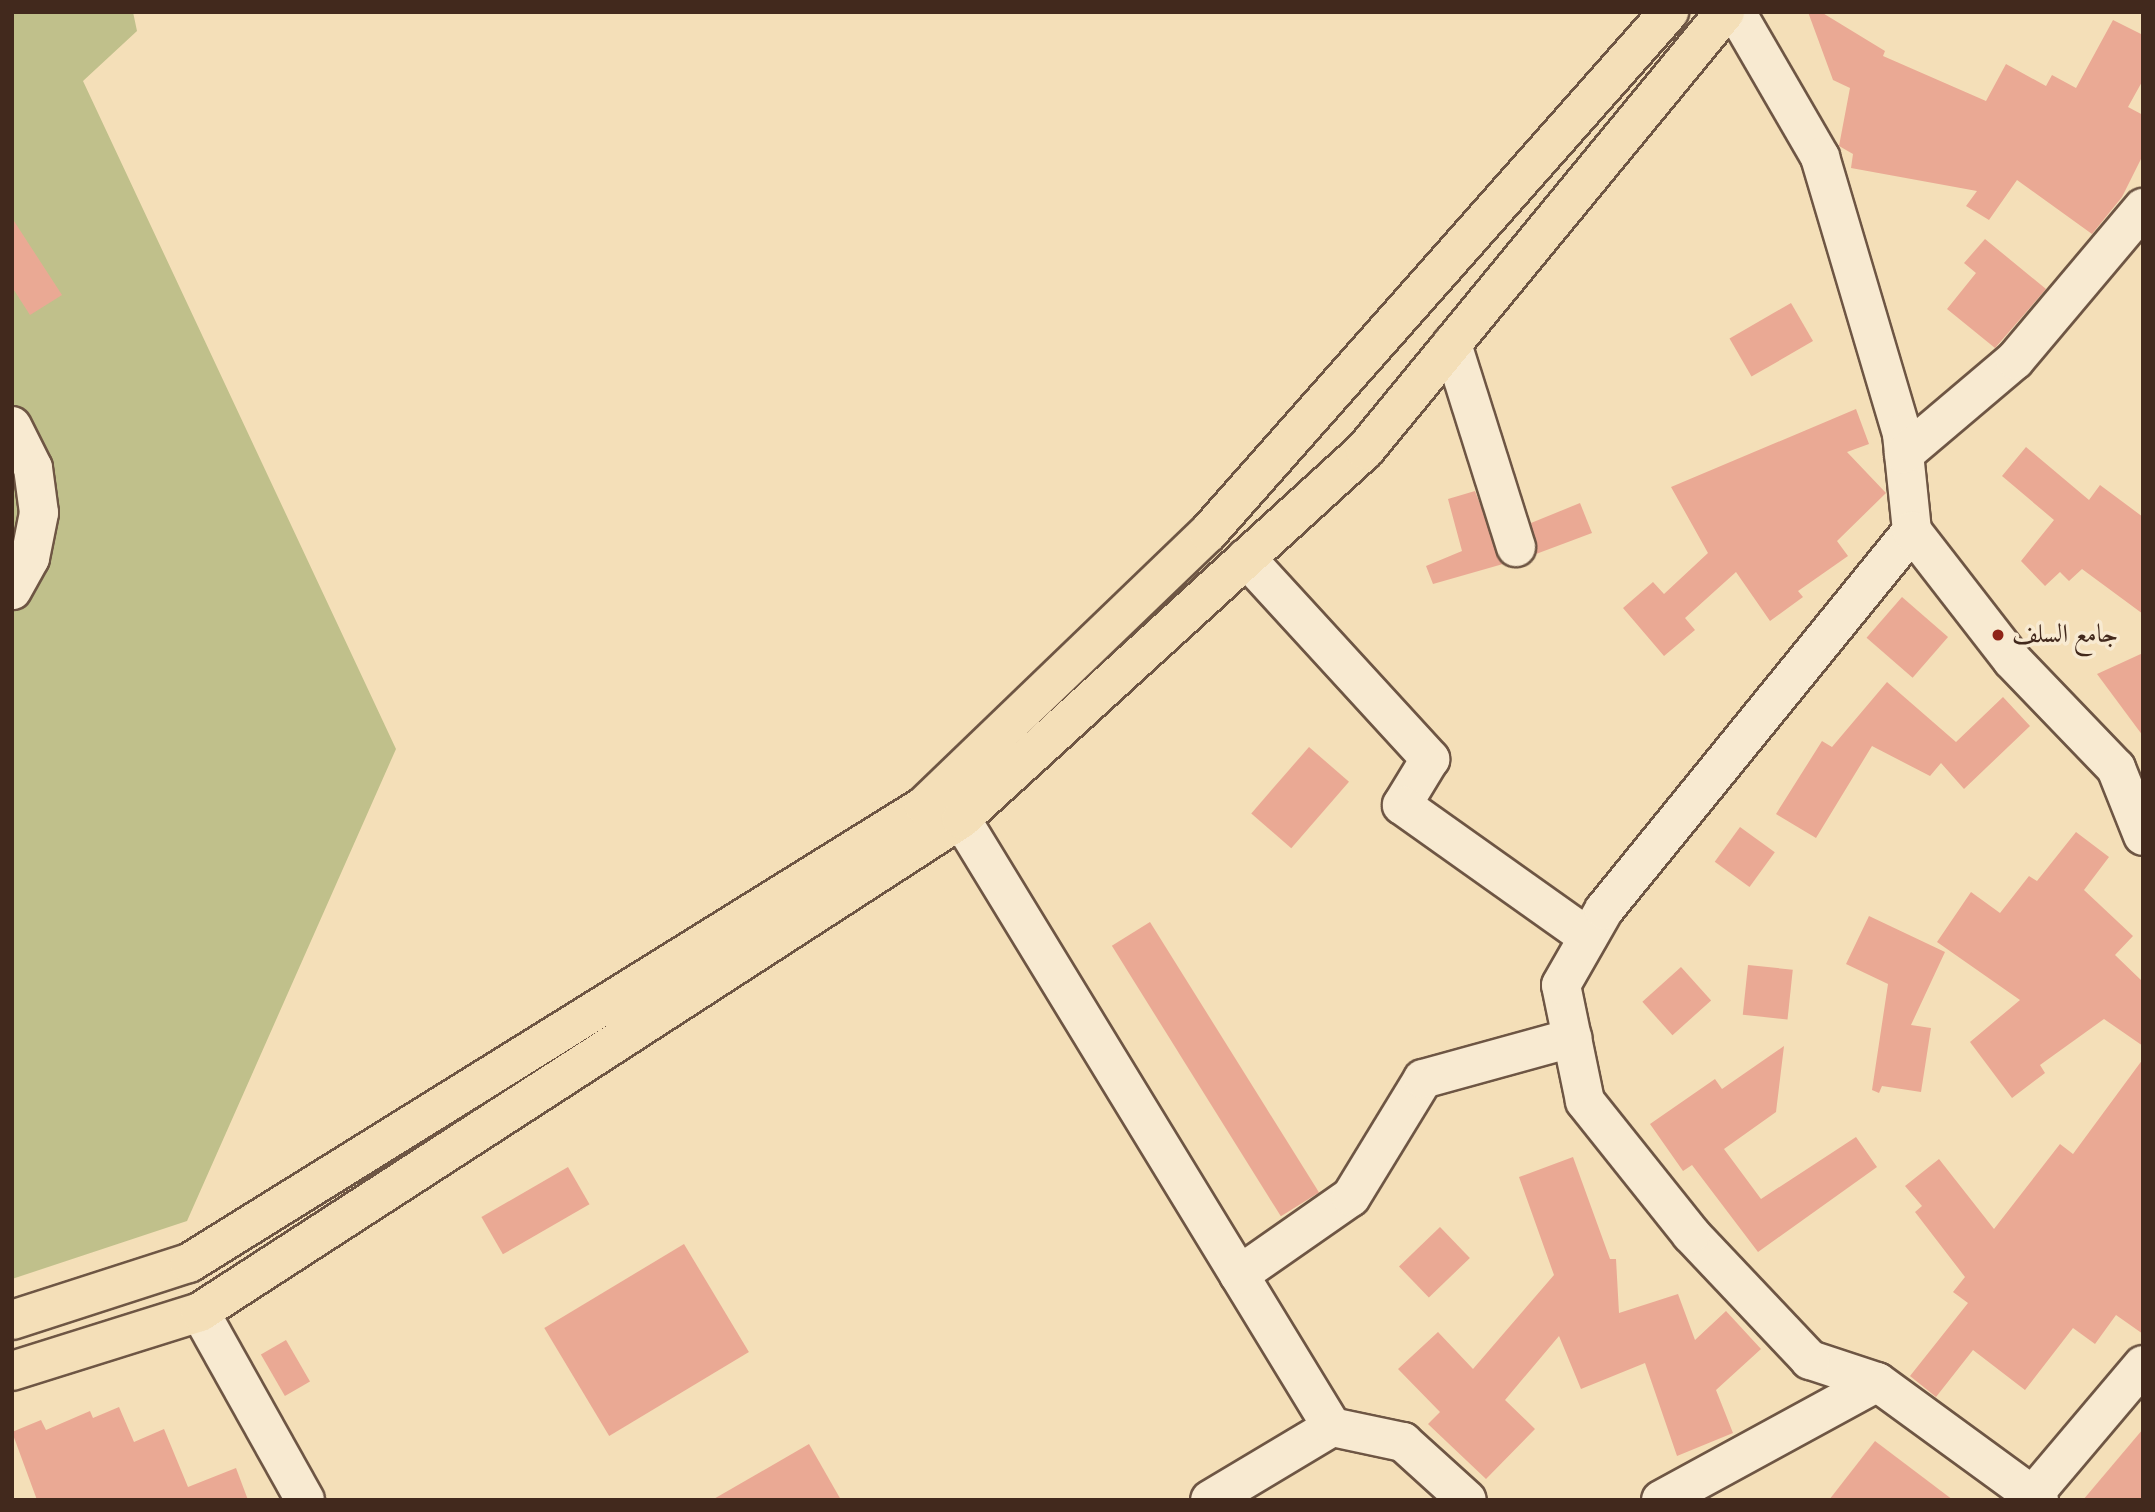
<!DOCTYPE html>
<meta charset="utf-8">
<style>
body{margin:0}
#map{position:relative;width:2155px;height:1512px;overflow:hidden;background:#f4dfb8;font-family:"Libre Bodoni",Amiri,serif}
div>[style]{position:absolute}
.green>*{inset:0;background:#c0c08b}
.building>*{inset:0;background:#eaa994;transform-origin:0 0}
.roads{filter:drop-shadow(2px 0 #6e5644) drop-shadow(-2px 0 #6e5644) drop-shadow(0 2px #6e5644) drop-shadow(0 -2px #6e5644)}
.minor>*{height:38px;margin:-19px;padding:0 19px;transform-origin:19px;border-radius:19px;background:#f8ead1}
.major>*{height:38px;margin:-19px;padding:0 19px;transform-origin:19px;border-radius:19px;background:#f4dfb8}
.dots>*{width:19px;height:19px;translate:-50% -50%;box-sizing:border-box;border:4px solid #f8ead1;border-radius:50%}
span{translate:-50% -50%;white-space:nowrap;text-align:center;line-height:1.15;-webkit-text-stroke:7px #f8ead1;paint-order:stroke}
.poi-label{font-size:26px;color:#42291d}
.left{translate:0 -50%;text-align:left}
.frame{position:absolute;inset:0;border:14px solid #42291d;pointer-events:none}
</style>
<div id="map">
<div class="green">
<div style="clip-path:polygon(12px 12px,133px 12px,137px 31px,83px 81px,396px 749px,187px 1221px,12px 1279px)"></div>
</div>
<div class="building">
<div style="clip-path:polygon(1808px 12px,1821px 12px,1885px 51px,1883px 56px,1986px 101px,2006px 64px,2046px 86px,2052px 75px,2076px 88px,2113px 20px,2143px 35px,2143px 80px,2128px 107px,2143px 115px,2143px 155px,2122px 197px,2092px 234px,2017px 180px,1989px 220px,1966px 206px,1977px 191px,1851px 168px,1853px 154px,1839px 146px,1850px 88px,1833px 80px)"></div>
<div style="clip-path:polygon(12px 218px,62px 295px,30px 315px,12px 287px)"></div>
<div style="clip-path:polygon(1985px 239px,2046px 289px,1995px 348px,1947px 309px,1976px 273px,1964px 263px)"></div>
<div style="left:1791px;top:303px;width:44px;height:71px;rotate:60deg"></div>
<div style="clip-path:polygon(1856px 409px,1869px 444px,1847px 452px,1886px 493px,1837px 541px,1848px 556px,1798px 591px,1803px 597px,1770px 621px,1736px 572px,1685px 618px,1695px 630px,1664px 656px,1623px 608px,1653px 582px,1664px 594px,1708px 553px,1671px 487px)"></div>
<div style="clip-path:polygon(2026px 447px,2089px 500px,2100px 485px,2143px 517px,2143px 614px,2082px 569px,2069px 581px,2060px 572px,2045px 586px,2021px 561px,2054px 520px,2002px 476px)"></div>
<div style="clip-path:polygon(1475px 491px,1503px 564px,1433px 584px,1426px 566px,1462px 551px,1448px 499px)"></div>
<div style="clip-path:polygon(1580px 503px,1592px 533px,1536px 554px,1531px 523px)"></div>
<div style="left:1902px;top:597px;width:61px;height:54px;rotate:41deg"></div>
<div style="clip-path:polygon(2143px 653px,2143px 736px,2097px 674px)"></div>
<div style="clip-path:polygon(1887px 682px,1956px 742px,2003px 697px,2030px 726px,1964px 789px,1941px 763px,1930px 776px,1872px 746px,1816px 838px,1776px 814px,1822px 741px,1832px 747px)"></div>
<div style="left:1309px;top:747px;width:53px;height:88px;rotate:41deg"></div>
<div style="left:1740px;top:827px;width:43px;height:43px;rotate:36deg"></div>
<div style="clip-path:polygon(2076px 832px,2109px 857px,2084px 890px,2133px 936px,2115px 955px,2143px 982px,2143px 1046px,2104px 1019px,2040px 1065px,2045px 1073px,2012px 1098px,1970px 1042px,2020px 1000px,1937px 942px,1971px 892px,2000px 913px,2029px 876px,2037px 881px)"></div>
<div style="clip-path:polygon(1869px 916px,1945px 952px,1911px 1025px,1931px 1028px,1921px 1092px,1882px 1086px,1879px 1093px,1872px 1090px,1888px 984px,1846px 964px)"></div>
<div style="left:1150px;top:922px;width:319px;height:45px;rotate:58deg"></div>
<div style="left:1748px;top:965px;width:45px;height:50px;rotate:6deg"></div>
<div style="left:1681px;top:967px;width:45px;height:52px;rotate:48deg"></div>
<div style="clip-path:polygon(1784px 1046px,1776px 1112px,1724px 1149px,1761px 1199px,1856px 1137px,1877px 1167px,1758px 1252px,1692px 1165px,1683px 1171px,1650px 1124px,1715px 1079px,1722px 1089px)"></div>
<div style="clip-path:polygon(2143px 1059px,2143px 1334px,2116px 1315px,2095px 1344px,2073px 1328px,2025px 1390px,1973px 1350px,1936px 1397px,1910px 1376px,1968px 1303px,1953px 1292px,1965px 1277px,1915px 1212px,1922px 1206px,1905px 1186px,1939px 1159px,1994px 1229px,2060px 1144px,2073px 1154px)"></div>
<div style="clip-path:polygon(1573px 1157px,1610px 1259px,1616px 1259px,1619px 1313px,1678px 1294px,1695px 1340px,1726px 1311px,1761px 1349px,1716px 1390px,1733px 1433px,1677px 1456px,1645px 1363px,1581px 1389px,1559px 1336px,1505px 1400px,1535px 1429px,1486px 1479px,1428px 1424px,1440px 1412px,1398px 1369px,1438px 1332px,1473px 1369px,1554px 1275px,1519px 1177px)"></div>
<div style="left:568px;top:1167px;width:43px;height:100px;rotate:60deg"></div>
<div style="left:1440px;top:1227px;width:43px;height:57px;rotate:46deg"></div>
<div style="left:684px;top:1244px;width:126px;height:163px;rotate:59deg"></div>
<div style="left:286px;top:1340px;width:48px;height:29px;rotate:60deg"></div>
<div style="clip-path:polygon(119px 1407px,134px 1442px,164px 1429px,188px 1487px,236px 1468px,248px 1500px,37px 1500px,12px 1432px,41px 1420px,46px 1430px,90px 1411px,93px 1418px)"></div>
<div style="clip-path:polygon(2143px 1429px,2143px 1500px,2083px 1500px)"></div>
<div style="clip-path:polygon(1875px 1441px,1953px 1500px,1829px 1500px)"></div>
<div style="clip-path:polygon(809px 1444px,841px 1500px,712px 1500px)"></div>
</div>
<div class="roads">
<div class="minor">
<div style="left:1736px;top:12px;width:168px;rotate:59.9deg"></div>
<div style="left:1820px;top:157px;width:289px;rotate:73.5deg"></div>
<div style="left:1902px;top:434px;width:98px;rotate:84.1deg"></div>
<div style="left:1452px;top:344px;width:213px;rotate:72.5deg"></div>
<div style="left:12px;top:426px;width:47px;rotate:63.4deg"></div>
<div style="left:33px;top:468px;width:45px;rotate:82.4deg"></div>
<div style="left:39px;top:513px;width:46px;rotate:101.3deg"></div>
<div style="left:30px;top:558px;width:37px;rotate:119deg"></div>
<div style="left:1904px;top:454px;width:145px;rotate:-40.3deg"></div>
<div style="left:2015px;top:360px;width:199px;rotate:-49.9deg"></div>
<div style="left:1246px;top:558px;width:273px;rotate:47.5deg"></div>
<div style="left:1430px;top:759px;width:54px;rotate:121.3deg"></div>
<div style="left:1402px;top:805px;width:228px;rotate:35.4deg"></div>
<div style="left:961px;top:819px;width:712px;rotate:58.61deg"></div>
<div style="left:1332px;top:1427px;width:142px;rotate:149.1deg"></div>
<div style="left:1239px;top:1275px;width:136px;rotate:-34.9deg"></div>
<div style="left:1351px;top:1197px;width:138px;rotate:-58.6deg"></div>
<div style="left:1423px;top:1079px;width:155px;rotate:-15.4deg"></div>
<div style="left:200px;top:1312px;width:215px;rotate:60.8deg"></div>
<div style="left:1332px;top:1427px;width:73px;rotate:11.9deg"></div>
<div style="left:1403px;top:1442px;width:86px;rotate:42.2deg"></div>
<div style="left:2033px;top:1495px;width:170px;rotate:-49.8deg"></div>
<div style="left:1661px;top:1500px;width:246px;rotate:-28.6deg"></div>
<div style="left:2039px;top:1500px;width:200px;rotate:-143.9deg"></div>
<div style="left:1877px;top:1382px;width:71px;rotate:-161.8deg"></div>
<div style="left:1810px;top:1360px;width:173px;rotate:-133.4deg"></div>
<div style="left:1691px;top:1234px;width:170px;rotate:-128.6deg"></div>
<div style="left:1585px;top:1101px;width:118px;rotate:-101.7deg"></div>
<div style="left:1561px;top:985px;width:86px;rotate:-60.2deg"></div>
<div style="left:1604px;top:910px;width:488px;rotate:-50.9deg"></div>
<div style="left:1912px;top:531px;width:163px;rotate:52.2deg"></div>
<div style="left:2012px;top:660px;width:150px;rotate:46.1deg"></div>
<div style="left:2116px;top:768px;width:73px;rotate:68.3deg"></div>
</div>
<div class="major">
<div style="left:12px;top:1320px;width:186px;rotate:-17.9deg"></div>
<div style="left:189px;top:1263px;width:865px;rotate:-31.87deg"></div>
<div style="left:924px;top:806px;width:394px;rotate:-43.9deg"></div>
<div style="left:1208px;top:533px;width:696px;rotate:-48.5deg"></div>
<div style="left:12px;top:1371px;width:197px;rotate:-17.4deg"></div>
<div style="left:200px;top:1312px;width:907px;rotate:-32.94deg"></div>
<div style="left:961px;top:819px;width:547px;rotate:-42.41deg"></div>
<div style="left:1365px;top:450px;width:567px;rotate:-50.58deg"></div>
</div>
</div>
<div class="dots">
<div style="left:1998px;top:635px;background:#8f2418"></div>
</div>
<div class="poi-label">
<span class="left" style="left:2012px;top:635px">جامع السلف</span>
</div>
<div class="frame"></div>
</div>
